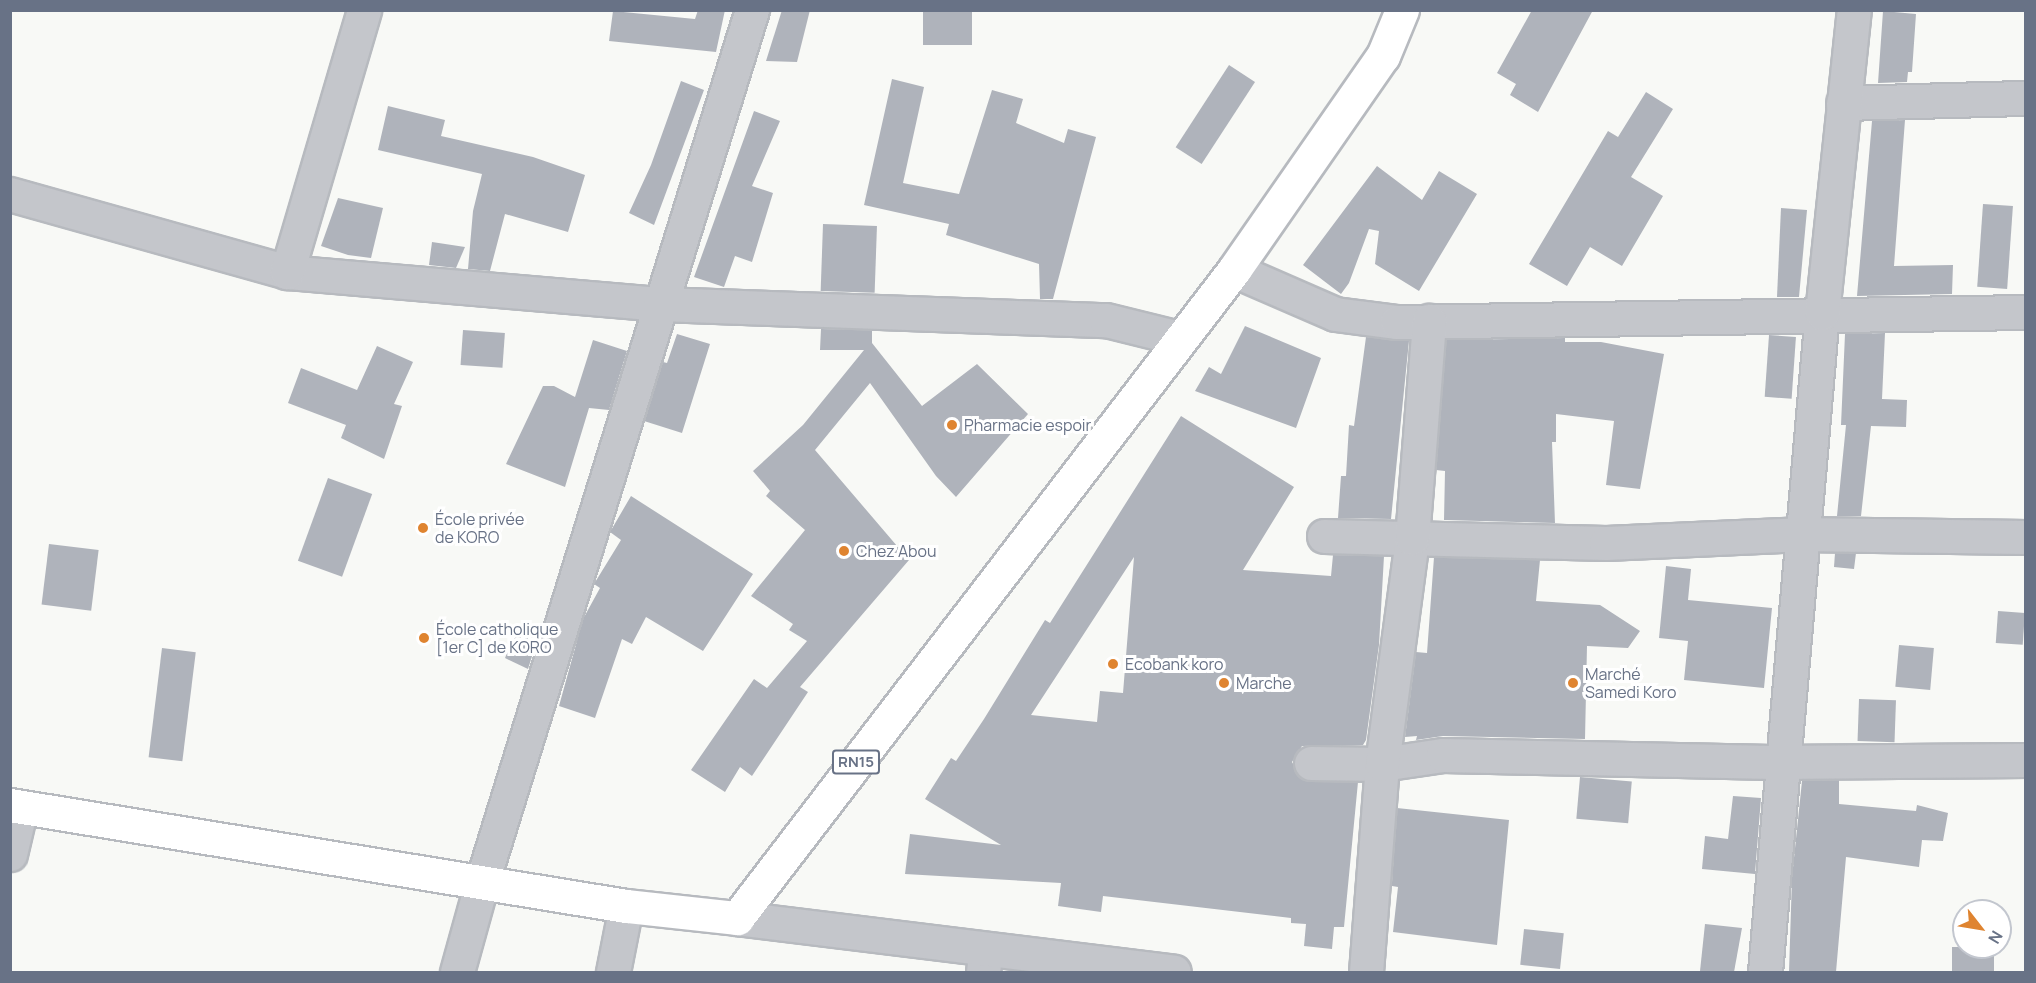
<!DOCTYPE html>
<meta charset="utf-8">
<style>
body{margin:0}
#map{position:relative;width:2036px;height:983px;overflow:hidden;background:#f8f9f6;font-family:Manrope,sans-serif}
div>[style]{position:absolute}
.building>*{inset:0;background:#afb3bb;transform-origin:0 0}
.roads{filter:drop-shadow(2px 0 #b7babf) drop-shadow(-2px 0 #b7babf) drop-shadow(0 2px #b7babf) drop-shadow(0 -2px #b7babf)}
.minor>*{height:33px;margin:-16.5px;padding:0 16.5px;transform-origin:16.5px;border-radius:16.5px;background:#c4c6cb}
.tertiary>*{height:33px;margin:-16.5px;padding:0 16.5px;transform-origin:16.5px;border-radius:16.5px;background:#c4c6cb}
.primary>*{height:33px;margin:-16.5px;padding:0 16.5px;transform-origin:16.5px;border-radius:16.5px;background:#fff}
.dots>*{width:16px;height:16px;translate:-50% -50%;box-sizing:border-box;border:3px solid #fff;border-radius:50%}
span{translate:-50% -50%;white-space:nowrap;text-align:center;line-height:1.15;-webkit-text-stroke:6px #fff;paint-order:stroke}
.shield-label span{padding:2px 4px;background:#fff;border:2px solid;border-radius:4px;-webkit-text-stroke-width:0}
.shield-label{font-size:15px;color:#687286;font-weight:700}
.poi-label{font-size:16px;color:#687286}
.left{translate:0 -50%;text-align:left}
.frame{position:absolute;inset:0;border:12px solid #687286;pointer-events:none}
.north{position:absolute;left:1952px;top:899px;width:60px;height:60px;box-sizing:border-box;background:#fff;border:2px solid #c3c7cf;border-radius:50%;rotate:121deg;font-size:16px;font-weight:700;line-height:24px;text-align:center;color:#687286}
.north::after{content:'';display:block;margin:auto;width:21px;height:27px;background:#df8430;clip-path:polygon(50% 0,100% 100%,50% 72%,0 100%)}
</style>
<div id="map">
<div class="building">
<div style="clip-path:polygon(698px 10px,725px 10px,716px 52px,609px 41px,613px 11px,695px 19px)"></div>
<div style="clip-path:polygon(782px 10px,810px 10px,797px 62px,766px 61px)"></div>
<div style="left:923px;top:10px;width:49px;height:35px"></div>
<div style="clip-path:polygon(1532px 10px,1593px 10px,1538px 112px,1510px 95px,1516px 84px,1497px 73px)"></div>
<div style="clip-path:polygon(1883px 11px,1916px 14px,1912px 72px,1908px 72px,1907px 82px,1878px 83px)"></div>
<div style="left:1229px;top:65px;width:31px;height:98px;rotate:33deg"></div>
<div style="clip-path:polygon(892px 79px,924px 87px,903px 183px,959px 194px,992px 90px,1023px 99px,1016px 123px,1064px 143px,1068px 129px,1096px 137px,1053px 299px,1040px 299px,1039px 264px,946px 235px,949px 224px,864px 205px)"></div>
<div style="clip-path:polygon(681px 81px,704px 90px,654px 225px,629px 213px,651px 165px)"></div>
<div style="clip-path:polygon(1646px 92px,1673px 109px,1631px 177px,1663px 196px,1622px 266px,1590px 247px,1567px 286px,1529px 264px,1608px 131px,1618px 137px)"></div>
<div style="clip-path:polygon(388px 106px,445px 120px,441px 136px,533px 157px,585px 175px,568px 232px,505px 214px,490px 271px,468px 269px,473px 211px,482px 174px,378px 150px)"></div>
<div style="clip-path:polygon(754px 111px,780px 121px,752px 186px,773px 193px,752px 262px,735px 256px,724px 287px,694px 277px)"></div>
<div style="clip-path:polygon(1905px 120px,1894px 266px,1953px 265px,1952px 294px,1857px 296px,1872px 121px)"></div>
<div style="clip-path:polygon(1377px 166px,1422px 200px,1439px 171px,1477px 194px,1419px 291px,1375px 264px,1379px 231px,1369px 229px,1349px 283px,1341px 294px,1303px 265px)"></div>
<div style="clip-path:polygon(338px 198px,383px 208px,371px 258px,348px 255px,321px 246px)"></div>
<div style="left:1983px;top:204px;width:30px;height:83px;rotate:4deg"></div>
<div style="clip-path:polygon(1781px 208px,1807px 210px,1799px 297px,1777px 297px)"></div>
<div style="left:823px;top:224px;width:54px;height:67px;rotate:2deg"></div>
<div style="clip-path:polygon(432px 242px,465px 247px,456px 268px,429px 265px)"></div>
<div style="clip-path:polygon(1245px 326px,1321px 358px,1296px 428px,1195px 391px,1209px 367px,1221px 374px)"></div>
<div style="clip-path:polygon(821px 329px,872px 330px,872px 343px,922px 406px,977px 364px,1028px 414px,956px 497px,936px 476px,870px 383px,815px 450px,909px 560px,800px 687px,808px 692px,752px 776px,740px 767px,725px 792px,691px 770px,754px 679px,767px 688px,807px 641px,789px 630px,793px 624px,751px 596px,805px 530px,766px 496px,770px 491px,753px 471px,803px 425px,864px 350px,820px 350px)"></div>
<div style="left:463px;top:330px;width:42px;height:35px;rotate:4deg"></div>
<div style="clip-path:polygon(1885px 333px,1882px 399px,1907px 400px,1906px 427px,1871px 426px,1861px 516px,1837px 516px,1846px 425px,1841px 425px,1845px 334px)"></div>
<div style="clip-path:polygon(677px 334px,710px 344px,682px 433px,644px 421px,663px 362px,667px 363px)"></div>
<div style="left:1769px;top:335px;width:27px;height:62px;rotate:4deg"></div>
<div style="clip-path:polygon(1366px 337px,1409px 341px,1391px 519px,1338px 518px,1341px 476px,1346px 476px,1349px 425px,1354px 426px)"></div>
<div style="clip-path:polygon(1565px 338px,1565px 342px,1601px 342px,1664px 354px,1640px 489px,1606px 485px,1614px 421px,1556px 414px,1556px 442px,1552px 442px,1555px 523px,1444px 520px,1445px 471px,1436px 470px,1446px 340px)"></div>
<div style="clip-path:polygon(593px 340px,627px 351px,609px 410px,589px 408px,565px 487px,506px 464px,543px 386px,554px 386px,575px 397px)"></div>
<div style="clip-path:polygon(377px 346px,413px 362px,394px 404px,402px 406px,384px 459px,341px 438px,346px 425px,288px 403px,301px 368px,357px 390px)"></div>
<div style="clip-path:polygon(evenodd,1181px 416px,1294px 487px,1243px 570px,1331px 576px,1333px 555px,1384px 556px,1379px 645px,1366px 740px,1363px 745px,1302px 746px,1292px 762px,1302px 779px,1358px 782px,1344px 927px,1334px 927px,1332px 949px,1304px 946px,1306px 924px,1291px 923px,1291px 918px,1103px 896px,1101px 912px,1058px 906px,1061px 883px,905px 874px,910px 834px,1001px 845px,925px 799px,951px 758px,956px 761px,984px 719px,1045px 620px,1050px 623px,1181px 416px,1134px 557px,1123px 693px,1100px 691px,1097px 722px,1031px 715px,1134px 557px)"></div>
<div style="left:328px;top:478px;width:47px;height:88px;rotate:20deg"></div>
<div style="clip-path:polygon(631px 496px,753px 574px,703px 651px,646px 617px,632px 644px,622px 639px,595px 718px,559px 706px,583px 619px,600px 588px,594px 584px,621px 540px,610px 532px)"></div>
<div style="left:49px;top:544px;width:50px;height:61px;rotate:7deg"></div>
<div style="clip-path:polygon(1835px 553px,1856px 553px,1854px 569px,1834px 567px)"></div>
<div style="clip-path:polygon(1434px 557px,1540px 560px,1536px 601px,1600px 605px,1640px 631px,1628px 648px,1587px 646px,1585px 739px,1443px 736px,1416px 740px,1417px 736px,1405px 737px,1416px 652px,1427px 653px)"></div>
<div style="clip-path:polygon(1666px 566px,1691px 569px,1688px 600px,1772px 608px,1764px 688px,1684px 680px,1688px 641px,1659px 638px)"></div>
<div style="left:1998px;top:611px;width:27px;height:32px;rotate:4deg"></div>
<div style="clip-path:polygon(516px 631px,537px 640px,528px 669px,505px 658px)"></div>
<div style="left:1899px;top:645px;width:35px;height:42px;rotate:5deg"></div>
<div style="left:162px;top:648px;width:34px;height:110px;rotate:7deg"></div>
<div style="left:1859px;top:699px;width:37px;height:42px;rotate:2deg"></div>
<div style="left:1580px;top:777px;width:52px;height:42px;rotate:5deg"></div>
<div style="clip-path:polygon(1839px 780px,1839px 804px,1916px 811px,1917px 805px,1948px 813px,1943px 841px,1922px 840px,1919px 867px,1846px 857px,1836px 972px,1789px 972px,1792px 877px,1802px 781px)"></div>
<div style="clip-path:polygon(1733px 796px,1761px 798px,1755px 874px,1702px 869px,1705px 836px,1728px 839px)"></div>
<div style="clip-path:polygon(1397px 808px,1509px 820px,1497px 945px,1393px 932px,1398px 887px,1392px 886px,1392px 882px)"></div>
<div style="clip-path:polygon(1705px 924px,1742px 928px,1734px 972px,1700px 971px)"></div>
<div style="left:1524px;top:929px;width:40px;height:36px;rotate:6deg"></div>
<div style="left:1952px;top:947px;width:42px;height:25px"></div>
</div>
<div class="roads">
<div class="minor">
<div style="left:1843px;top:103px;width:183px;rotate:-1.6deg"></div>
<div style="left:10px;top:194px;width:288px;rotate:15.7deg"></div>
<div style="left:287px;top:272px;width:374px;rotate:4.9deg"></div>
<div style="left:660px;top:304px;width:446px;rotate:2.1deg"></div>
<div style="left:1106px;top:320px;width:75px;rotate:13.9deg"></div>
<div style="left:1234px;top:270px;width:110px;rotate:23.5deg"></div>
<div style="left:1335px;top:314px;width:63px;rotate:7.4deg"></div>
<div style="left:1397px;top:322px;width:629px;rotate:-0.91deg"></div>
<div style="left:287px;top:272px;width:273px;rotate:-73.6deg"></div>
<div style="left:1324px;top:536px;width:282px;rotate:1.4deg"></div>
<div style="left:1606px;top:543px;width:198px;rotate:-2.6deg"></div>
<div style="left:1804px;top:534px;width:222px;rotate:0.8deg"></div>
<div style="left:1311px;top:763px;width:71px;rotate:0.8deg"></div>
<div style="left:1382px;top:764px;width:62px;rotate:-8.4deg"></div>
<div style="left:1443px;top:755px;width:341px;rotate:1.2deg"></div>
<div style="left:1784px;top:762px;width:242px;rotate:-0.5deg"></div>
<div style="left:10px;top:854px;width:48px;rotate:-76.8deg"></div>
<div style="left:482px;top:882px;width:913px;rotate:-72.8deg"></div>
<div style="left:613px;top:972px;width:67px;rotate:-78.9deg"></div>
<div style="left:983px;top:972px;width:23px;rotate:-83deg"></div>
<div style="left:1366px;top:972px;width:209px;rotate:-85.6deg"></div>
<div style="left:1382px;top:764px;width:228px;rotate:-82.4deg"></div>
<div style="left:1412px;top:538px;width:218px;rotate:-85.5deg"></div>
<div style="left:1765px;top:972px;width:661px;rotate:-85.06deg"></div>
<div style="left:1822px;top:313px;width:305px;rotate:-84deg"></div>
</div>
<div class="tertiary">
<div style="left:737px;top:918px;width:440px;rotate:7deg"></div>
<div style="left:457px;top:972px;width:93px;rotate:-74.5deg"></div>
</div>
<div class="primary">
<div style="left:10px;top:805px;width:624px;rotate:9.31deg"></div>
<div style="left:626px;top:906px;width:112px;rotate:6.2deg"></div>
<div style="left:737px;top:918px;width:817px;rotate:-52.51deg"></div>
<div style="left:1234px;top:270px;width:261px;rotate:-55.2deg"></div>
<div style="left:1383px;top:56px;width:50px;rotate:-67.6deg"></div>
</div>
</div>
<div class="dots">
<div style="left:952px;top:425px;background:#df8430"></div>
<div style="left:423px;top:528px;background:#df8430"></div>
<div style="left:844px;top:551px;background:#df8430"></div>
<div style="left:424px;top:638px;background:#df8430"></div>
<div style="left:1113px;top:664px;background:#df8430"></div>
<div style="left:1224px;top:683px;background:#df8430"></div>
<div style="left:1573px;top:683px;background:#df8430"></div>
</div>
<div class="shield-label">
<span style="left:856px;top:762px">RN15</span>
</div>
<div class="poi-label">
<span class="left" style="left:964px;top:425px">Pharmacie espoir</span>
<span class="left" style="left:435px;top:528px">École privée<br>de KORO</span>
<span class="left" style="left:856px;top:551px">Chez Abou</span>
<span class="left" style="left:436px;top:638px">École catholique<br>[1er C] de KORO</span>
<span class="left" style="left:1125px;top:664px">Ecobank koro</span>
<span class="left" style="left:1585px;top:683px">Marché<br>Samedi Koro</span>
<span class="left" style="left:1236px;top:683px">Marche</span>
</div>
<div class="frame"></div>
<div class="north">N</div>
</div>
